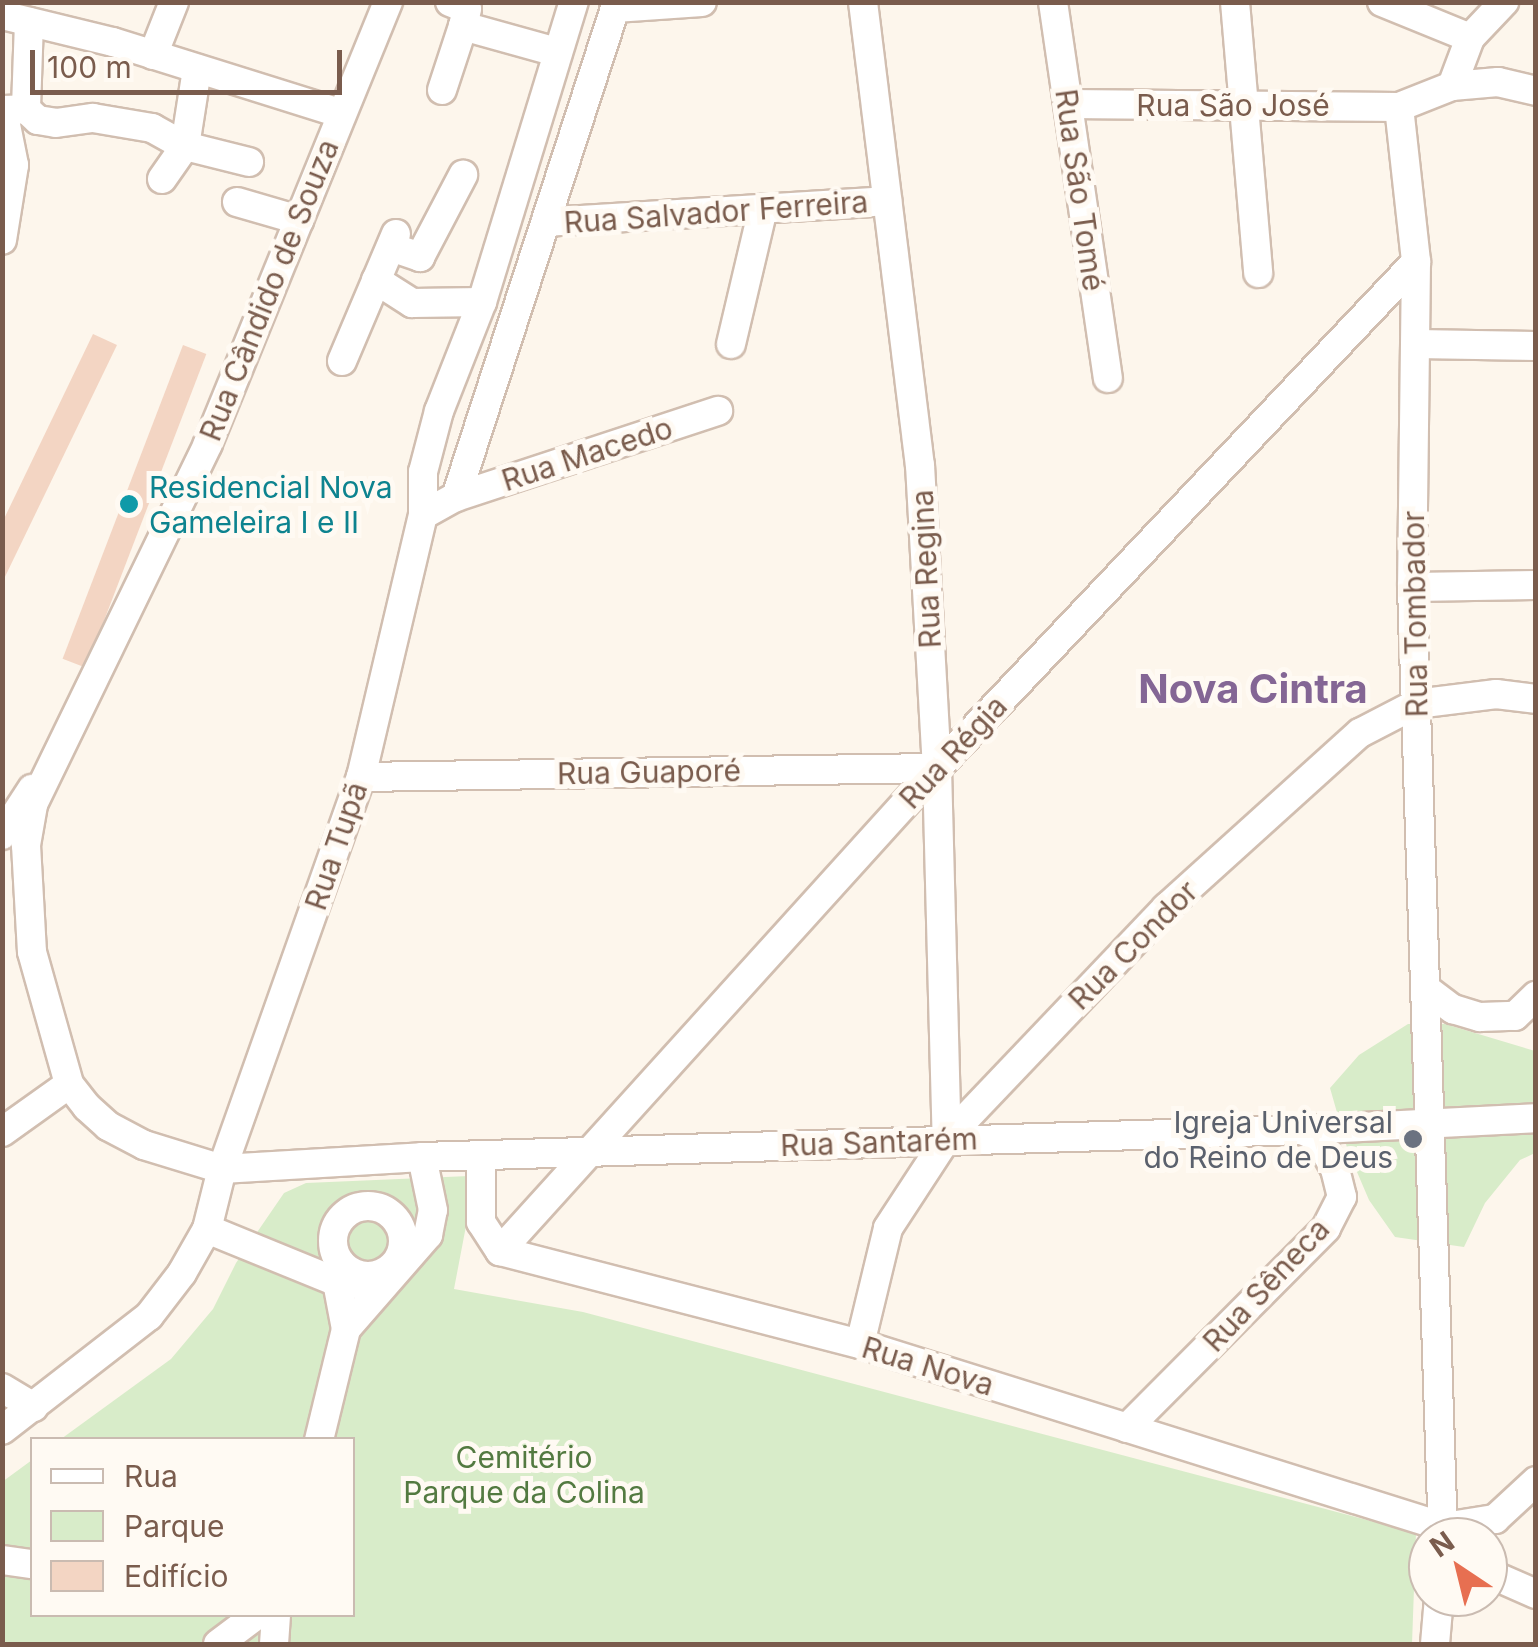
<!DOCTYPE html>
<meta charset="utf-8">
<style>
body{margin:0}
#map{position:relative;width:1538px;height:1647px;overflow:hidden;background:#fdf6ec;font-family:Inter,sans-serif}
div>[style]{position:absolute}
.green>*{inset:0;background:#d8ecc9}
.building>*{inset:0;background:#f3d5c3;transform-origin:0 0}
.roads{filter:drop-shadow(2px 0 #d1beb0) drop-shadow(-2px 0 #d1beb0) drop-shadow(0 2px #d1beb0) drop-shadow(0 -2px #d1beb0)}
.minor>*{height:28px;margin:-14px;padding:0 14px;transform-origin:14px;border-radius:14px;background:#fff}
.minor>.ring{margin:-14px;padding:0;box-sizing:content-box;background:none;border:28px solid #fff;border-radius:50%}
.dots>*{width:28px;height:28px;translate:-50% -50%;box-sizing:border-box;border:5px solid #fffaf3;border-radius:50%}
span{translate:-50% -50%;white-space:nowrap;text-align:center;line-height:1.15;-webkit-text-stroke:10px #fffaf3;paint-order:stroke}
.street-label{font-size:30px;color:#7a5c4d}
.culture-label{font-size:30px;color:#0d838f}
.left{translate:0 -50%;text-align:left}
.worship-label{font-size:30px;color:#5b616d}
.right{translate:-100% -50%;text-align:right}
.park-label{font-size:30px;color:#537a41}
.district-label{font-size:40px;color:#846695;font-weight:700}
.frame{position:absolute;inset:0;border:5px solid #7a5c4d;pointer-events:none}
.legend{position:absolute;left:30px;top:1437px;width:325px;height:180px;box-sizing:border-box;background:#fffaf3;border:2px solid #cabbb1;margin:0;padding:12px 18px;list-style:none;font-size:30px;color:#7a5c4d}
.legend li{display:flex;align-items:center;gap:20px;height:50px}
.legend b{width:50px;border:2px solid #cabbb1}
.north{position:absolute;left:1408px;top:1517px;width:100px;height:100px;box-sizing:border-box;background:#fffaf3;border:2px solid #cabbb1;border-radius:50%;rotate:325deg;font-size:28px;font-weight:700;line-height:40px;text-align:center;color:#7a5c4d}
.north::after{content:'';display:block;margin:auto;width:35px;height:45px;background:#e76f51;clip-path:polygon(50% 0,100% 100%,50% 72%,0 100%)}
.scale{position:absolute;left:30px;top:50px;width:312px;height:45px;box-sizing:border-box;border:5px solid #7a5c4d;border-top:0;padding-left:12px;font-size:30px;line-height:35px;white-space:nowrap;color:#7a5c4d;-webkit-text-stroke:8px #fffaf3;paint-order:stroke}
</style>
<div id="map">
<div class="green">
<div style="clip-path:polygon(1408px 1024px,1445px 1024px,1535px 1051px,1535px 1153px,1520px 1160px,1485px 1203px,1464px 1247px,1395px 1237px,1369px 1200px,1348px 1151px,1330px 1088px,1359px 1055px)"></div>
<div style="clip-path:polygon(469px 1176px,474px 1184px,454px 1289px,583px 1312px,1416px 1533px,1412px 1644px,3px 1644px,2px 1482px,32px 1460px,32px 1614px,352px 1614px,352px 1440px,61px 1439px,171px 1359px,213px 1309px,236px 1263px,284px 1193px,306px 1183px)"></div>
</div>
<div class="building">
<div style="clip-path:polygon(93px 334px,117px 345px,2px 583px,2px 523px)"></div>
<div style="left:183px;top:345px;width:25px;height:336px;rotate:21deg"></div>
</div>
<div class="roads">
<div class="minor">
<div style="left:388px;top:2px;width:477px;rotate:112.2deg"></div>
<div style="left:208px;top:444px;width:401px;rotate:115.9deg"></div>
<div style="left:33px;top:805px;width:41px;rotate:99.9deg"></div>
<div style="left:26px;top:845px;width:107px;rotate:86.8deg"></div>
<div style="left:32px;top:952px;width:137px;rotate:74.3deg"></div>
<div style="left:69px;top:1084px;width:29px;rotate:52deg"></div>
<div style="left:87px;top:1107px;width:28px;rotate:42deg"></div>
<div style="left:108px;top:1126px;width:41px;rotate:27.8deg"></div>
<div style="left:144px;top:1145px;width:82px;rotate:17.1deg"></div>
<div style="left:222px;top:1169px;width:200px;rotate:-3.4deg"></div>
<div style="left:422px;top:1157px;width:880px;rotate:-1.76deg"></div>
<div style="left:1302px;top:1130px;width:234px;rotate:-2.9deg"></div>
<div style="left:450px;top:2px;width:18px;rotate:22deg"></div>
<div style="left:467px;top:9px;width:17px;rotate:103deg"></div>
<div style="left:463px;top:26px;width:98px;rotate:15.5deg"></div>
<div style="left:863px;top:2px;width:466px;rotate:83deg"></div>
<div style="left:920px;top:465px;width:303px;rotate:86.8deg"></div>
<div style="left:937px;top:768px;width:370px;rotate:88.5deg"></div>
<div style="left:1053px;top:2px;width:380px;rotate:81.7deg"></div>
<div style="left:1235px;top:2px;width:272px;rotate:85.1deg"></div>
<div style="left:1382px;top:2px;width:95px;rotate:22.2deg"></div>
<div style="left:615px;top:8px;width:87px;rotate:-3.9deg"></div>
<div style="left:2px;top:15px;width:114px;rotate:13.7deg"></div>
<div style="left:113px;top:42px;width:237px;rotate:17.4deg"></div>
<div style="left:29px;top:22px;width:87px;rotate:92deg"></div>
<div style="left:26px;top:109px;width:16px;rotate:43deg"></div>
<div style="left:38px;top:120px;width:18px;rotate:9deg"></div>
<div style="left:56px;top:123px;width:37px;rotate:-8deg"></div>
<div style="left:93px;top:118px;width:60px;rotate:9.6deg"></div>
<div style="left:152px;top:128px;width:38px;rotate:29deg"></div>
<div style="left:185px;top:146px;width:66px;rotate:14deg"></div>
<div style="left:153px;top:55px;width:57px;rotate:-68.4deg"></div>
<div style="left:1452px;top:86px;width:46px;rotate:-5deg"></div>
<div style="left:1498px;top:82px;width:39px;rotate:13deg"></div>
<div style="left:442px;top:90px;width:67px;rotate:-71.8deg"></div>
<div style="left:1068px;top:104px;width:331px;rotate:0.5deg"></div>
<div style="left:1399px;top:107px;width:57px;rotate:-21.6deg"></div>
<div style="left:1452px;top:86px;width:51px;rotate:-69.4deg"></div>
<div style="left:1470px;top:38px;width:50px;rotate:-46.6deg"></div>
<div style="left:1399px;top:107px;width:156px;rotate:83.7deg"></div>
<div style="left:1416px;top:262px;width:325px;rotate:90.7deg"></div>
<div style="left:1412px;top:587px;width:951px;rotate:88.13deg"></div>
<div style="left:162px;top:179px;width:40px;rotate:-55.1deg"></div>
<div style="left:185px;top:146px;width:78px;rotate:-81.1deg"></div>
<div style="left:237px;top:202px;width:65px;rotate:16.2deg"></div>
<div style="left:546px;top:222px;width:342px;rotate:-3.5deg"></div>
<div style="left:2px;top:240px;width:76px;rotate:-80.9deg"></div>
<div style="left:14px;top:165px;width:56px;rotate:-101.3deg"></div>
<div style="left:3px;top:110px;width:23px;rotate:-2deg"></div>
<div style="left:391px;top:247px;width:31px;rotate:19deg"></div>
<div style="left:420px;top:257px;width:93px;rotate:-62.3deg"></div>
<div style="left:376px;top:280px;width:43px;rotate:32.6deg"></div>
<div style="left:412px;top:303px;width:70px;rotate:-0.8deg"></div>
<div style="left:731px;top:344px;width:139px;rotate:-76.7deg"></div>
<div style="left:1416px;top:344px;width:120px;rotate:1deg"></div>
<div style="left:342px;top:361px;width:138px;rotate:-67deg"></div>
<div style="left:456px;top:497px;width:276px;rotate:-18.2deg"></div>
<div style="left:423px;top:515px;width:38px;rotate:-29deg"></div>
<div style="left:456px;top:497px;width:521px;rotate:-71.98deg"></div>
<div style="left:1412px;top:587px;width:124px;rotate:-0.9deg"></div>
<div style="left:361px;top:777px;width:576px;rotate:-0.9deg"></div>
<div style="left:2px;top:835px;width:55px;rotate:-56.9deg"></div>
<div style="left:1426px;top:989px;width:34px;rotate:37deg"></div>
<div style="left:1453px;top:1009px;width:28px;rotate:17deg"></div>
<div style="left:1480px;top:1017px;width:35px;rotate:-2deg"></div>
<div style="left:1515px;top:1016px;width:29px;rotate:-44deg"></div>
<div style="left:2px;top:1132px;width:82px;rotate:-35.6deg"></div>
<div style="left:481px;top:1158px;width:64px;rotate:90deg"></div>
<div style="left:481px;top:1222px;width:35px;rotate:57deg"></div>
<div style="left:500px;top:1251px;width:372px;rotate:14.5deg"></div>
<div style="left:860px;top:1344px;width:612px;rotate:17.4deg"></div>
<div style="left:1444px;top:1527px;width:52px;rotate:-8.9deg"></div>
<div style="left:1495px;top:1519px;width:56px;rotate:-42.8deg"></div>
<div class="ring" style="left:333px;top:1206px;width:42px;height:42px"></div>
<div style="left:207px;top:1229px;width:140px;rotate:22.2deg"></div>
<div style="left:337px;top:1282px;width:18px;rotate:6deg"></div>
<div style="left:500px;top:1251px;width:651px;rotate:-47.86deg"></div>
<div style="left:937px;top:768px;width:697px;rotate:-46.57deg"></div>
<div style="left:340px;top:1262px;width:20px;rotate:99deg"></div>
<div style="left:337px;top:1282px;width:48px;rotate:79.2deg"></div>
<div style="left:346px;top:1329px;width:125px;rotate:-48.9deg"></div>
<div style="left:428px;top:1235px;width:25px;rotate:-79deg"></div>
<div style="left:433px;top:1210px;width:54px;rotate:-101.7deg"></div>
<div style="left:860px;top:1344px;width:119px;rotate:-76.4deg"></div>
<div style="left:888px;top:1228px;width:108px;rotate:-56.8deg"></div>
<div style="left:947px;top:1138px;width:318px;rotate:-46.4deg"></div>
<div style="left:1166px;top:908px;width:261px;rotate:-42.1deg"></div>
<div style="left:1360px;top:733px;width:63px;rotate:-27.4deg"></div>
<div style="left:1416px;top:704px;width:81px;rotate:-7.1deg"></div>
<div style="left:1496px;top:694px;width:40px;rotate:7.1deg"></div>
<div style="left:2px;top:1388px;width:37px;rotate:31deg"></div>
<div style="left:1127px;top:1428px;width:282px;rotate:-45.1deg"></div>
<div style="left:1326px;top:1228px;width:35px;rotate:-63deg"></div>
<div style="left:1342px;top:1197px;width:29px;rotate:-104deg"></div>
<div style="left:1335px;top:1169px;width:37px;rotate:-119deg"></div>
<div style="left:1317px;top:1137px;width:17px;rotate:-155deg"></div>
<div style="left:2px;top:1430px;width:186px;rotate:-37.8deg"></div>
<div style="left:149px;top:1316px;width:54px;rotate:-52.5deg"></div>
<div style="left:182px;top:1273px;width:51px;rotate:-60.4deg"></div>
<div style="left:207px;top:1229px;width:62px;rotate:-76deg"></div>
<div style="left:222px;top:1169px;width:416px;rotate:-70.5deg"></div>
<div style="left:361px;top:777px;width:269px;rotate:-76.7deg"></div>
<div style="left:423px;top:515px;width:43px;rotate:-90deg"></div>
<div style="left:423px;top:472px;width:63px;rotate:-75.3deg"></div>
<div style="left:439px;top:411px;width:117px;rotate:-68.5deg"></div>
<div style="left:482px;top:302px;width:314px;rotate:-73deg"></div>
<div style="left:319px;top:1440px;width:114px;rotate:-76.3deg"></div>
<div style="left:2px;top:1560px;width:30px;rotate:8deg"></div>
<div style="left:1488px;top:1573px;width:52px;rotate:23.6deg"></div>
<div style="left:218px;top:1644px;width:50px;rotate:-36.9deg"></div>
<div style="left:274px;top:1644px;width:30px;rotate:-86deg"></div>
<div style="left:1435px;top:1644px;width:47px;rotate:-85.1deg"></div>
</div>
</div>
<div class="dots">
<div style="left:129px;top:504px;background:#0f9aa8"></div>
<div style="left:1413px;top:1139px;background:#6b7280"></div>
</div>
<div class="street-label">
<span style="left:1233px;top:105px">Rua São José</span>
<span style="left:1080px;top:190px;rotate:82deg">Rua São Tomé</span>
<span style="left:716px;top:212px;rotate:-4deg">Rua Salvador Ferreira</span>
<span style="left:269px;top:290px;rotate:-68deg">Rua Cândido de Souza</span>
<span style="left:587px;top:454px;rotate:-18deg">Rua Macedo</span>
<span style="left:926px;top:569px;rotate:-93deg">Rua Regina</span>
<span style="left:1415px;top:614px;rotate:-91deg">Rua Tombador</span>
<span style="left:953px;top:752px;rotate:-47deg">Rua Régia</span>
<span style="left:649px;top:772px;rotate:-1deg">Rua Guaporé</span>
<span style="left:336px;top:846px;rotate:-71deg">Rua Tupã</span>
<span style="left:1133px;top:945px;rotate:-45deg">Rua Condor</span>
<span style="left:879px;top:1142px;rotate:-2deg">Rua Santarém</span>
<span style="left:1266px;top:1285px;rotate:-47deg">Rua Sêneca</span>
<span style="left:928px;top:1366px;rotate:17deg">Rua Nova</span>
</div>
<div class="culture-label">
<span class="left" style="left:149px;top:504px">Residencial Nova<br>Gameleira I e II</span>
</div>
<div class="worship-label">
<span class="right" style="left:1393px;top:1139px">Igreja Universal<br>do Reino de Deus</span>
</div>
<div class="park-label">
<span style="left:524px;top:1474px">Cemitério<br>Parque da Colina</span>
</div>
<div class="district-label">
<span style="left:1253px;top:689px">Nova Cintra</span>
</div>
<div class="frame"></div>
<ul class="legend">
<li><b style="height:12px;background:#fff"></b>Rua</li>
<li><b style="height:28px;background:#d8ecc9"></b>Parque</li>
<li><b style="height:28px;background:#f3d5c3"></b>Edifício</li>
</ul>
<div class="north">N</div>
<div class="scale">100 m</div>
</div>
